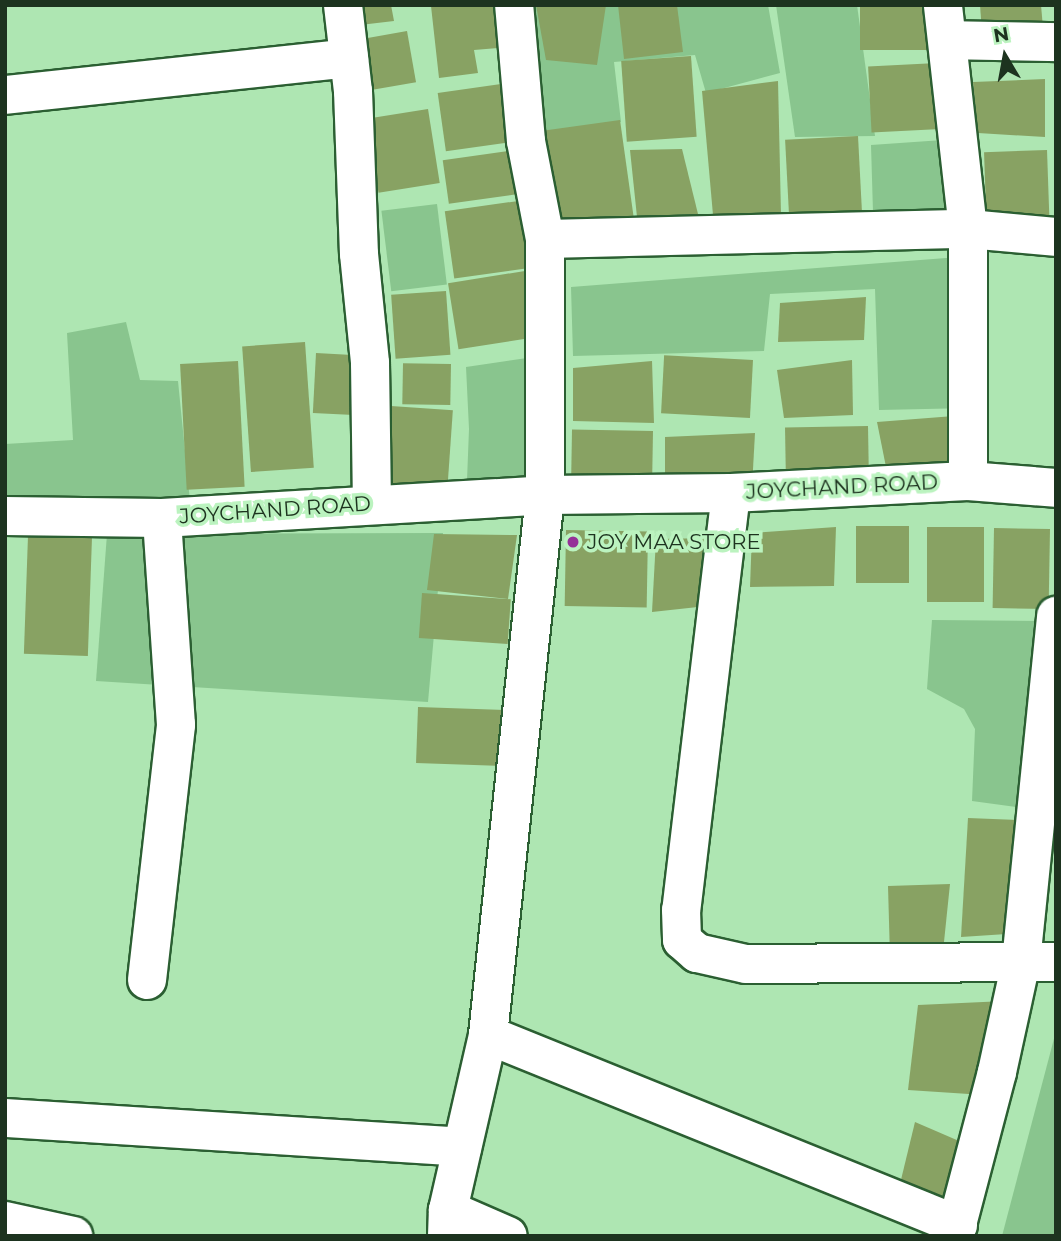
<!DOCTYPE html>
<style>
body{margin:0}
#map{position:relative;width:1061px;height:1241px;overflow:hidden;background:#aee6b2;font-family:Montserrat,sans-serif}
div>[style]{position:absolute}
.green>*{inset:0;background:#89c58e;transform-origin:0 0}
.building>*{inset:0;background:#88a263;transform-origin:0 0}
.roads{filter:drop-shadow(2px 0 #2b5f32) drop-shadow(-2px 0 #2b5f32) drop-shadow(0 2px #2b5f32) drop-shadow(0 -2px #2b5f32)}
.street>*{height:38px;margin:-19px;padding:0 19px;transform-origin:19px;border-radius:19px;background:#fff}
.dots>*{width:19px;height:19px;translate:-50% -50%;box-sizing:border-box;border:4px solid #bbf3bf;border-radius:50%}
span{translate:-50% -50%;white-space:nowrap;text-align:center;line-height:1.15;-webkit-text-stroke:7px #bbf3bf;paint-order:stroke}
.street-label{font-size:21px;color:#1d331f}
.poi-label{font-size:21px;color:#1d331f}
.left{translate:0 -50%;text-align:left}
.frame{position:absolute;inset:0;border:7px solid #1d331f;pointer-events:none}
.north{position:absolute;left:970px;top:21px;width:70px;height:70px;-webkit-text-stroke:5px #bbf3bf;paint-order:stroke;rotate:350deg;font-size:19px;font-weight:700;line-height:28px;text-align:center;color:#1d331f}
.north::after{content:'';display:block;margin:auto;width:24px;height:32px;background:#1d331f;clip-path:polygon(50% 0,100% 100%,50% 72%,0 100%)}
</style>
<div id="map">
<div class="green">
<div style="clip-path:polygon(523px 5px,768px 5px,780px 73px,706px 93px,695px 55px,614px 62px,621px 122px,541px 134px)"></div>
<div style="clip-path:polygon(776px 5px,857px 5px,875px 136px,795px 137px)"></div>
<div style="clip-path:polygon(943px 140px,954px 210px,873px 212px,871px 145px)"></div>
<div style="left:437px;top:204px;width:81px;height:56px;rotate:83deg"></div>
<div style="clip-path:polygon(959px 257px,971px 408px,879px 410px,875px 289px,770px 294px,764px 351px,573px 356px,571px 287px)"></div>
<div style="clip-path:polygon(126px 322px,140px 380px,178px 381px,191px 511px,5px 516px,5px 444px,73px 440px,67px 333px)"></div>
<div style="clip-path:polygon(541px 356px,543px 508px,466px 506px,469px 429px,466px 367px)"></div>
<div style="clip-path:polygon(443px 533px,428px 702px,96px 681px,107px 534px)"></div>
<div style="clip-path:polygon(932px 620px,1044px 621px,1032px 809px,972px 801px,975px 729px,964px 709px,927px 689px)"></div>
<div style="clip-path:polygon(1056px 1031px,1056px 1236px,1002px 1236px)"></div>
</div>
<div class="building">
<div style="clip-path:polygon(358px 5px,391px 5px,394px 21px,360px 25px)"></div>
<div style="clip-path:polygon(439px 5px,505px 5px,511px 47px,474px 50px,478px 73px,439px 78px,431px 6px)"></div>
<div style="clip-path:polygon(536px 5px,606px 5px,597px 65px,546px 60px)"></div>
<div style="clip-path:polygon(618px 5px,677px 5px,683px 52px,624px 59px)"></div>
<div style="left:860px;top:5px;width:68px;height:45px"></div>
<div style="clip-path:polygon(980px 5px,1041px 5px,1043px 28px,982px 32px)"></div>
<div style="left:407px;top:31px;width:52px;height:47px;rotate:80deg"></div>
<div style="left:691px;top:56px;width:81px;height:70px;rotate:86deg"></div>
<div style="left:937px;top:63px;width:66px;height:69px;rotate:87deg"></div>
<div style="clip-path:polygon(1045px 79px,1045px 137px,978px 133px,973px 82px)"></div>
<div style="clip-path:polygon(778px 81px,781px 215px,713px 215px,702px 91px)"></div>
<div style="left:508px;top:83px;width:59px;height:71px;rotate:82deg"></div>
<div style="left:428px;top:109px;width:75px;height:62px;rotate:81deg"></div>
<div style="left:620px;top:120px;width:104px;height:78px;rotate:82deg"></div>
<div style="left:858px;top:136px;width:84px;height:73px;rotate:87deg"></div>
<div style="clip-path:polygon(682px 149px,698px 214px,637px 217px,630px 150px)"></div>
<div style="left:516px;top:150px;width:44px;height:74px;rotate:82deg"></div>
<div style="left:1047px;top:150px;width:67px;height:63px;rotate:88deg"></div>
<div style="left:525px;top:200px;width:68px;height:81px;rotate:82deg"></div>
<div style="left:531px;top:270px;width:67px;height:84px;rotate:81deg"></div>
<div style="left:446px;top:291px;width:64px;height:55px;rotate:86deg"></div>
<div style="clip-path:polygon(866px 297px,864px 340px,778px 342px,780px 303px)"></div>
<div style="left:305px;top:342px;width:126px;height:63px;rotate:86deg"></div>
<div style="left:316px;top:353px;width:41px;height:60px;rotate:3deg"></div>
<div style="left:753px;top:360px;width:58px;height:89px;rotate:93deg"></div>
<div style="clip-path:polygon(852px 360px,853px 415px,784px 418px,777px 370px)"></div>
<div style="left:238px;top:361px;width:126px;height:58px;rotate:87deg"></div>
<div style="clip-path:polygon(652px 361px,654px 423px,573px 421px,573px 368px)"></div>
<div style="left:451px;top:364px;width:41px;height:48px;rotate:91deg"></div>
<div style="left:391px;top:406px;width:62px;height:86px;rotate:4deg"></div>
<div style="clip-path:polygon(954px 416px,954px 468px,887px 472px,877px 422px)"></div>
<div style="left:868px;top:426px;width:57px;height:83px;rotate:89deg"></div>
<div style="left:653px;top:431px;width:58px;height:81px;rotate:91deg"></div>
<div style="clip-path:polygon(755px 433px,752px 487px,665px 485px,665px 437px)"></div>
<div style="left:856px;top:526px;width:53px;height:57px"></div>
<div style="clip-path:polygon(836px 527px,834px 586px,750px 587px,752px 533px)"></div>
<div style="left:927px;top:527px;width:57px;height:75px"></div>
<div style="left:1050px;top:529px;width:80px;height:56px;rotate:91deg"></div>
<div style="left:566px;top:530px;width:82px;height:76px;rotate:1deg"></div>
<div style="clip-path:polygon(434px 534px,517px 535px,508px 599px,427px 590px)"></div>
<div style="left:92px;top:537px;width:119px;height:64px;rotate:92deg"></div>
<div style="clip-path:polygon(714px 538px,707px 606px,652px 612px,656px 539px)"></div>
<div style="left:422px;top:593px;width:89px;height:45px;rotate:4deg"></div>
<div style="left:418px;top:707px;width:87px;height:56px;rotate:2deg"></div>
<div style="clip-path:polygon(968px 818px,1021px 820px,1020px 933px,961px 937px)"></div>
<div style="clip-path:polygon(950px 884px,942px 961px,890px 957px,888px 886px)"></div>
<div style="clip-path:polygon(1005px 1001px,984px 1095px,908px 1090px,918px 1005px)"></div>
<div style="clip-path:polygon(915px 1122px,966px 1144px,953px 1198px,899px 1188px)"></div>
</div>
<div class="roads">
<div class="street">
<div style="left:343px;top:5px;width:87px;rotate:83.4deg"></div>
<div style="left:353px;top:91px;width:163px;rotate:87.9deg"></div>
<div style="left:359px;top:254px;width:110px;rotate:84.2deg"></div>
<div style="left:370px;top:363px;width:140px;rotate:89.2deg"></div>
<div style="left:948px;top:40px;width:108px;rotate:1.1deg"></div>
<div style="left:5px;top:95px;width:346px;rotate:-6.1deg"></div>
<div style="left:545px;top:239px;width:423px;rotate:-1.4deg"></div>
<div style="left:968px;top:229px;width:225px;rotate:-96.4deg"></div>
<div style="left:968px;top:481px;width:252px;rotate:-90deg"></div>
<div style="left:968px;top:229px;width:88px;rotate:5.2deg"></div>
<div style="left:731px;top:493px;width:420px;rotate:96.8deg"></div>
<div style="left:681px;top:910px;width:30px;rotate:88deg"></div>
<div style="left:682px;top:940px;width:20px;rotate:41deg"></div>
<div style="left:697px;top:953px;width:50px;rotate:12.7deg"></div>
<div style="left:746px;top:964px;width:310px;rotate:-0.4deg"></div>
<div style="left:5px;top:516px;width:157px;rotate:0.7deg"></div>
<div style="left:162px;top:518px;width:384px;rotate:-3.4deg"></div>
<div style="left:545px;top:495px;width:256px;rotate:-90deg"></div>
<div style="left:545px;top:239px;width:100px;rotate:-101deg"></div>
<div style="left:526px;top:141px;width:137px;rotate:-95deg"></div>
<div style="left:147px;top:980px;width:257px;rotate:-83.5deg"></div>
<div style="left:176px;top:725px;width:207px;rotate:-93.9deg"></div>
<div style="left:488px;top:1035px;width:507px;rotate:22.01deg"></div>
<div style="left:5px;top:1118px;width:458px;rotate:3.6deg"></div>
<div style="left:448px;top:1210px;width:65px;rotate:23.4deg"></div>
<div style="left:5px;top:1221px;width:70px;rotate:12.4deg"></div>
<div style="left:447px;top:1236px;width:26px;rotate:-88deg"></div>
<div style="left:448px;top:1210px;width:180px;rotate:-77.1deg"></div>
<div style="left:488px;top:1035px;width:543px;rotate:-83.97deg"></div>
<div style="left:545px;top:495px;width:186px;rotate:-0.6deg"></div>
<div style="left:731px;top:493px;width:237px;rotate:-2.9deg"></div>
<div style="left:968px;top:481px;width:88px;rotate:4.5deg"></div>
<div style="left:954px;top:1236px;width:170px;rotate:-75.3deg"></div>
<div style="left:997px;top:1072px;width:113px;rotate:-77.7deg"></div>
<div style="left:1021px;top:962px;width:348px;rotate:-84.2deg"></div>
</div>
</div>
<div class="dots">
<div style="left:573px;top:542px;background:#953298"></div>
</div>
<div class="street-label">
<span style="left:842px;top:487px;rotate:-3deg">JOYCHAND ROAD</span>
<span style="left:275px;top:510px;rotate:-4deg">JOYCHAND ROAD</span>
</div>
<div class="poi-label">
<span class="left" style="left:587px;top:542px">JOY MAA STORE</span>
</div>
<div class="frame"></div>
<div class="north">N</div>
</div>
